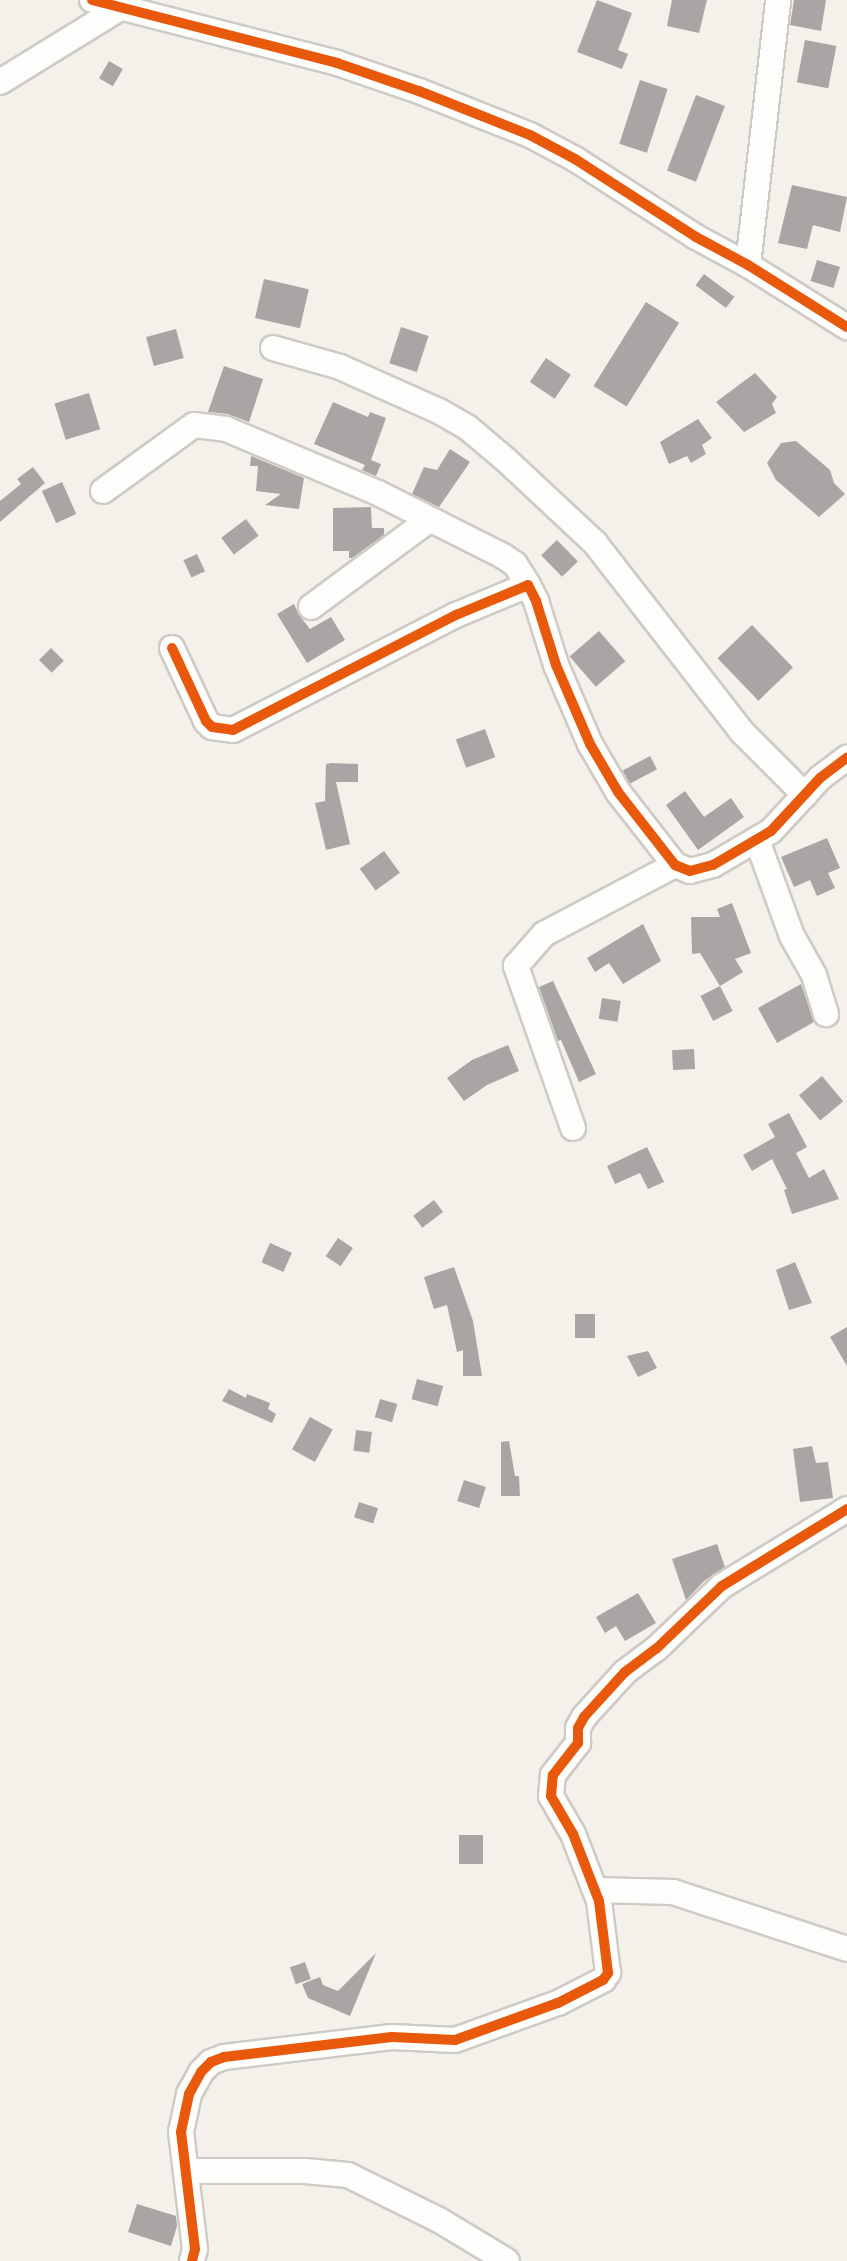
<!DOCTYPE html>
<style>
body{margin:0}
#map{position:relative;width:847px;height:2261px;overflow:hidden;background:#f4f0ea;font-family:"Noto Sans",sans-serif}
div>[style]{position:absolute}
.building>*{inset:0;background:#a8a5a4;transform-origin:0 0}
.roads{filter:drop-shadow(2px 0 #cecbc6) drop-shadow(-2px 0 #cecbc6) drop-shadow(0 2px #cecbc6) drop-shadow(0 -2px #cecbc6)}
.minor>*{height:24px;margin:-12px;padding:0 12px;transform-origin:12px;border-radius:12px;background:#fdfdfc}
.cycleway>*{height:10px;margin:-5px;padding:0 5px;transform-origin:5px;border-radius:5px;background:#e8590c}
span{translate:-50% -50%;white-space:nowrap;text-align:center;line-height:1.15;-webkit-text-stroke:7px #fff;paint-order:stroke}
</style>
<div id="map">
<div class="building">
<div style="clip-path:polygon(597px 0,632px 13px,618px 50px,628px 54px,622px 69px,577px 52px)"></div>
<div style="clip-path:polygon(672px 0,707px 0,699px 33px,667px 26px)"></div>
<div style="clip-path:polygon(794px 0,826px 0,821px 31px,790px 25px)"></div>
<div style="left:805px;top:40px;width:32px;height:43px;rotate:11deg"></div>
<div style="left:109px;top:61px;width:16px;height:20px;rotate:30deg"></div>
<div style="left:640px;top:80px;width:29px;height:67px;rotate:18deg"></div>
<div style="left:696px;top:95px;width:31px;height:81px;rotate:21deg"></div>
<div style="clip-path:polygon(792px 185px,847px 197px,840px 232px,813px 225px,807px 249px,778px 243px)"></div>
<div style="left:817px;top:260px;width:24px;height:22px;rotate:17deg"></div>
<div style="left:704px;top:274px;width:38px;height:14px;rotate:37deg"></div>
<div style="left:264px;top:279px;width:46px;height:40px;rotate:13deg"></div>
<div style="left:646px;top:302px;width:39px;height:99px;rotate:32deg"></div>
<div style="left:401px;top:327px;width:29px;height:38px;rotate:18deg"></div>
<div style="left:176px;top:329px;width:30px;height:31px;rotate:75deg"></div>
<div style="left:546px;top:358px;width:30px;height:29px;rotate:34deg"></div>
<div style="clip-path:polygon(224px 366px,263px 379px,249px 422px,228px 414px,208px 412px)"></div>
<div style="clip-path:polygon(755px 373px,777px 397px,772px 404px,776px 413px,744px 432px,716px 402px)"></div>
<div style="left:89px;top:393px;width:38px;height:36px;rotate:73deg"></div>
<div style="clip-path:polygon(333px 402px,368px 417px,370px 412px,386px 418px,371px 460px,381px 464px,376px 476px,362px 470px,365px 465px,314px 444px)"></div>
<div style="clip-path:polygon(698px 419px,712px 438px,702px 445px,706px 454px,691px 463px,687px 456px,669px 464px,660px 442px)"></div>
<div style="clip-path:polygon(796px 441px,830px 470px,834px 483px,845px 494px,819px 517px,776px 480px,767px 463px,781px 443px)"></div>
<div style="clip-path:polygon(450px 449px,470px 462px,439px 507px,412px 494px,424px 467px,437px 470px)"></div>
<div style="clip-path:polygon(251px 456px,304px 478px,299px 509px,265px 505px,281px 494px,256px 491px,258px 466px,250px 466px)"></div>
<div style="clip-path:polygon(33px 467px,45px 483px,0 522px,0 501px,21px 484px,17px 479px)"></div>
<div style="left:62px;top:482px;width:35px;height:22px;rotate:66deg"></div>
<div style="clip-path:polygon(371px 507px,372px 528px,384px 528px,384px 535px,352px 558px,349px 558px,349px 551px,333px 551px,333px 508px)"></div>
<div style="left:246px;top:519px;width:21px;height:31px;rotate:53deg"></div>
<div style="left:557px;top:540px;width:30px;height:22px;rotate:46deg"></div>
<div style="left:197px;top:554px;width:19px;height:15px;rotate:65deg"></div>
<div style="clip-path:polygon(294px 604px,299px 615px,310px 629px,331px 617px,345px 640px,307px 663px,277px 614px)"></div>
<div style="left:752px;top:625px;width:59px;height:48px;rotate:46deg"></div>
<div style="left:599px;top:631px;width:40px;height:39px;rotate:49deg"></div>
<div style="left:51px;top:648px;width:18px;height:17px;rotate:45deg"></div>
<div style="left:485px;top:729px;width:30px;height:31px;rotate:70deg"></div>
<div style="left:650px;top:756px;width:15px;height:31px;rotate:62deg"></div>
<div style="clip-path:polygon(331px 763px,358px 764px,358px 782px,336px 782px,350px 844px,326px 850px,315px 803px,325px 801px,326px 764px)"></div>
<div style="clip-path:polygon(685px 791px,704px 817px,731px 798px,744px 817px,698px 850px,666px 805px)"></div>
<div style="clip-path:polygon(827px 838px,840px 868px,828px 873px,835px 888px,817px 896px,810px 880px,794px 887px,781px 857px)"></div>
<div style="left:384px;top:851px;width:27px;height:30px;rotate:54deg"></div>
<div style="clip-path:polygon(732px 903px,751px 953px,735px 959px,743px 972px,720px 986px,700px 953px,692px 954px,691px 917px,720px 917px,717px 909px)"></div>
<div style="clip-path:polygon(643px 924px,661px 961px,623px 984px,609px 963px,595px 972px,587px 958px)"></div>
<div style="clip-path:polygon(553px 981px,596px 1074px,579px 1082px,561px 1040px,558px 1041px,539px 987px)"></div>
<div style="clip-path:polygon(801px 984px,814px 1022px,777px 1043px,758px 1008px)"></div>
<div style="left:720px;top:986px;width:28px;height:22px;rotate:63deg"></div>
<div style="left:602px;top:998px;width:19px;height:21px;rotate:9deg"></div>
<div style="clip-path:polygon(508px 1045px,519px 1071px,487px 1085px,464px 1101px,447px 1078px,472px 1060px)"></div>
<div style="left:694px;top:1049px;width:20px;height:22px;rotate:87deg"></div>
<div style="left:822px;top:1076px;width:33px;height:30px;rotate:50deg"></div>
<div style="clip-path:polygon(789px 1113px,807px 1147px,796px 1153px,809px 1178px,824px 1169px,839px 1199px,792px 1214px,784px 1190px,787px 1189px,772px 1159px,752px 1171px,743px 1155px,775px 1137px,768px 1124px)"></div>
<div style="clip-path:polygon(647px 1147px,664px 1182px,648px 1189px,640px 1173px,615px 1184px,607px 1166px)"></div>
<div style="left:434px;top:1200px;width:15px;height:26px;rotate:53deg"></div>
<div style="left:338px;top:1238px;width:18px;height:22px;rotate:34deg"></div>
<div style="left:270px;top:1243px;width:24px;height:21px;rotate:24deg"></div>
<div style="clip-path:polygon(795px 1262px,812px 1303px,789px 1310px,776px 1270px)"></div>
<div style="clip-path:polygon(454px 1267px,473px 1321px,482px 1376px,463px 1376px,463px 1350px,457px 1352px,447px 1305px,434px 1309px,424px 1277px)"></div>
<div style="left:575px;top:1314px;width:20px;height:24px"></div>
<div style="clip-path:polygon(847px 1327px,847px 1366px,830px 1337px)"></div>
<div style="clip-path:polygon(648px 1351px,657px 1368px,638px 1377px,627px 1356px)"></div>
<div style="left:417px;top:1379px;width:27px;height:21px;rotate:15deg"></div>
<div style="clip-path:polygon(229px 1389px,246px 1398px,247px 1394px,270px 1403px,268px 1409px,276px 1414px,272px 1423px,222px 1401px)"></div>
<div style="left:380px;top:1399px;width:18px;height:19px;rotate:16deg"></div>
<div style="left:310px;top:1417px;width:26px;height:37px;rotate:29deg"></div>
<div style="left:356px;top:1430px;width:16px;height:21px;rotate:7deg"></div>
<div style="clip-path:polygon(509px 1441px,515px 1476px,519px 1476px,520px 1496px,501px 1496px,501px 1442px)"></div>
<div style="clip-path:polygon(812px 1446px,816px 1463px,828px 1462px,833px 1498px,800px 1502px,793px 1449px)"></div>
<div style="left:464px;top:1480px;width:23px;height:22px;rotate:18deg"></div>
<div style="left:359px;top:1502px;width:20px;height:16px;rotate:18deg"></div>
<div style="clip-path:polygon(717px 1544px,725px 1567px,704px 1581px,686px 1600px,672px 1559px)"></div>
<div style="clip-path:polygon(638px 1593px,656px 1623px,625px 1641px,616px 1626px,605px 1633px,596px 1617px)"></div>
<div style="left:459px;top:1835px;width:24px;height:29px"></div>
<div style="clip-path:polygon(376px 1953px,350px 2016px,308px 1998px,302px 1984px,320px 1977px,323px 1985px,338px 1991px)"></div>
<div style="left:305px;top:1962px;width:18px;height:16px;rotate:71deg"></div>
<div style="clip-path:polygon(137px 2204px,176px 2216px,177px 2226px,171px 2246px,128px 2232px)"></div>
</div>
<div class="roads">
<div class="minor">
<div style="left:92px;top:0;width:253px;rotate:14.4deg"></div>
<div style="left:337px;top:63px;width:87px;rotate:18.9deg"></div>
<div style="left:419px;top:91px;width:119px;rotate:21.6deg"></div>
<div style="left:530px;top:135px;width:51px;rotate:28.1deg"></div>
<div style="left:575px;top:159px;width:144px;rotate:32.8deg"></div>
<div style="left:696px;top:237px;width:59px;rotate:28.3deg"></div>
<div style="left:748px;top:265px;width:117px;rotate:32.1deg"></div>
<div style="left:0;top:82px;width:143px;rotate:-31.6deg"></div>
<div style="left:748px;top:265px;width:267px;rotate:-83.5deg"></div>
<div style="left:273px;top:348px;width:70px;rotate:15.8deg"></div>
<div style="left:340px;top:367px;width:108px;rotate:24deg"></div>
<div style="left:439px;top:411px;width:32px;rotate:30deg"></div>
<div style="left:467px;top:427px;width:51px;rotate:40.2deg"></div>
<div style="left:506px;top:460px;width:122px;rotate:43deg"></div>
<div style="left:595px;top:543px;width:239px;rotate:52.1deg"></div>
<div style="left:742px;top:732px;width:89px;rotate:45deg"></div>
<div style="left:103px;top:491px;width:112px;rotate:-36deg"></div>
<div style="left:194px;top:425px;width:32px;rotate:7deg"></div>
<div style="left:226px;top:429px;width:165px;rotate:22.8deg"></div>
<div style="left:378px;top:493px;width:140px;rotate:26.7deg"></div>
<div style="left:503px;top:556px;width:14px;rotate:34deg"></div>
<div style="left:515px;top:564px;width:25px;rotate:58deg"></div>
<div style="left:311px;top:607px;width:147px;rotate:-36.4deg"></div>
<div style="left:172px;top:648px;width:81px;rotate:65deg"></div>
<div style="left:206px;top:721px;width:8px;rotate:45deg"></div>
<div style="left:212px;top:727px;width:21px;rotate:8deg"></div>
<div style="left:233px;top:730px;width:251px;rotate:-27.3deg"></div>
<div style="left:456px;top:615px;width:78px;rotate:-22.6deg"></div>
<div style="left:528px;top:585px;width:18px;rotate:63deg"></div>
<div style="left:536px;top:601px;width:67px;rotate:72.6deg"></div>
<div style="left:556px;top:665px;width:86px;rotate:66.7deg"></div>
<div style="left:590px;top:744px;width:56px;rotate:59.7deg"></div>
<div style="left:618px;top:792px;width:93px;rotate:52deg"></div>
<div style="left:675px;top:865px;width:16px;rotate:22deg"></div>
<div style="left:690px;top:871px;width:24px;rotate:-15deg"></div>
<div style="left:713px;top:865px;width:67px;rotate:-30.4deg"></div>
<div style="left:771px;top:831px;width:72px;rotate:-47.2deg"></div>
<div style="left:820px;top:778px;width:34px;rotate:-37deg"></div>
<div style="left:757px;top:840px;width:102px;rotate:70deg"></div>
<div style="left:792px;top:936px;width:45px;rotate:60.6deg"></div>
<div style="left:814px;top:975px;width:41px;rotate:72.9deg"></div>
<div style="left:573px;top:1128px;width:172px;rotate:-109.4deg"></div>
<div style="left:516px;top:966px;width:43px;rotate:-48.8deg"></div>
<div style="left:544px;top:934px;width:148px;rotate:-27.8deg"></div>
<div style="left:596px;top:1890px;width:77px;rotate:1.5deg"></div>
<div style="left:673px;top:1892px;width:183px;rotate:18.1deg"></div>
<div style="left:188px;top:2171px;width:117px"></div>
<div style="left:305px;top:2171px;width:43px;rotate:5.3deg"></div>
<div style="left:348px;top:2175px;width:102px;rotate:26.3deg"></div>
<div style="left:439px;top:2220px;width:79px;rotate:31.1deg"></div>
<div style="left:192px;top:2261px;width:12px;rotate:-76deg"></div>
<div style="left:195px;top:2249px;width:118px;rotate:-96.8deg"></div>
<div style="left:181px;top:2132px;width:39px;rotate:-78deg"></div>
<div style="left:189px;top:2094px;width:25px;rotate:-61deg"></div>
<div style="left:201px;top:2072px;width:14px;rotate:-45deg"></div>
<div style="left:211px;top:2062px;width:14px;rotate:-21deg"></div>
<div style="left:224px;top:2057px;width:169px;rotate:-6.8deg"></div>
<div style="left:392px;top:2037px;width:63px;rotate:2.7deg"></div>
<div style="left:455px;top:2040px;width:109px;rotate:-19.8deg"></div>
<div style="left:558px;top:2003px;width:51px;rotate:-27.1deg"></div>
<div style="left:603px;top:1980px;width:9px;rotate:-54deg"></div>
<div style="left:608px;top:1973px;width:73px;rotate:-97.1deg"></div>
<div style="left:599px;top:1901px;width:72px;rotate:-111.2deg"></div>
<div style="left:573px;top:1834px;width:44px;rotate:-120.1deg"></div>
<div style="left:551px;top:1796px;width:21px;rotate:-85deg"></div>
<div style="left:553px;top:1775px;width:41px;rotate:-52deg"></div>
<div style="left:578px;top:1743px;width:15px;rotate:-90deg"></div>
<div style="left:578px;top:1728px;width:13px;rotate:-61deg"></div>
<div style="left:584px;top:1717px;width:61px;rotate:-47.7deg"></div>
<div style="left:625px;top:1672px;width:39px;rotate:-37deg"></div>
<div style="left:656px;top:1649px;width:91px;rotate:-43.7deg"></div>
<div style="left:722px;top:1586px;width:147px;rotate:-31.6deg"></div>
</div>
</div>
<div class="cycleway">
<div style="left:92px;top:0;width:253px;rotate:14.4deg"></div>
<div style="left:337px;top:63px;width:87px;rotate:18.9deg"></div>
<div style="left:419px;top:91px;width:119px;rotate:21.6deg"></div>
<div style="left:530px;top:135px;width:51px;rotate:28.1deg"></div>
<div style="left:575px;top:159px;width:144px;rotate:32.8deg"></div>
<div style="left:696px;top:237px;width:59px;rotate:28.3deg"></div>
<div style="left:748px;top:265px;width:117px;rotate:32.1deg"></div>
<div style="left:172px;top:648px;width:81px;rotate:65deg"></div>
<div style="left:206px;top:721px;width:8px;rotate:45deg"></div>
<div style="left:212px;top:727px;width:21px;rotate:8deg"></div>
<div style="left:233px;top:730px;width:251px;rotate:-27.3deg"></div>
<div style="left:456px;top:615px;width:78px;rotate:-22.6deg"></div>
<div style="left:528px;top:585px;width:18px;rotate:63deg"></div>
<div style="left:536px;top:601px;width:67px;rotate:72.6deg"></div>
<div style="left:556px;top:665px;width:86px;rotate:66.7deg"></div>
<div style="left:590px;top:744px;width:56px;rotate:59.7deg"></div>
<div style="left:618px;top:792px;width:93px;rotate:52deg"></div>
<div style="left:675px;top:865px;width:16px;rotate:22deg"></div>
<div style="left:690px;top:871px;width:24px;rotate:-15deg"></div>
<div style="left:713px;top:865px;width:67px;rotate:-30.4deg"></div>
<div style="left:771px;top:831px;width:72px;rotate:-47.2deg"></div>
<div style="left:820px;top:778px;width:34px;rotate:-37deg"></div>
<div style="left:192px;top:2261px;width:12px;rotate:-76deg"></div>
<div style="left:195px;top:2249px;width:118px;rotate:-96.8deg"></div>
<div style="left:181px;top:2132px;width:39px;rotate:-78deg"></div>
<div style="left:189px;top:2094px;width:25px;rotate:-61deg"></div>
<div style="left:201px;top:2072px;width:14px;rotate:-45deg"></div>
<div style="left:211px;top:2062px;width:14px;rotate:-21deg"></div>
<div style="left:224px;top:2057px;width:169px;rotate:-6.8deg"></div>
<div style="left:392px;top:2037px;width:63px;rotate:2.7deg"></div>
<div style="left:455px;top:2040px;width:109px;rotate:-19.8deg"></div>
<div style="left:558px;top:2003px;width:51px;rotate:-27.1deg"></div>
<div style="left:603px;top:1980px;width:9px;rotate:-54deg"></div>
<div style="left:608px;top:1973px;width:73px;rotate:-97.1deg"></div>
<div style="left:599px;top:1901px;width:72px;rotate:-111.2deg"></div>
<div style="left:573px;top:1834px;width:44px;rotate:-120.1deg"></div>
<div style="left:551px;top:1796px;width:21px;rotate:-85deg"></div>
<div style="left:553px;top:1775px;width:41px;rotate:-52deg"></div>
<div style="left:578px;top:1743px;width:15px;rotate:-90deg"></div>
<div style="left:578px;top:1728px;width:13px;rotate:-61deg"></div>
<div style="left:584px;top:1717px;width:61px;rotate:-47.7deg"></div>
<div style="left:625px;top:1672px;width:39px;rotate:-37deg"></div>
<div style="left:656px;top:1649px;width:91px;rotate:-43.7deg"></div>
<div style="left:722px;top:1586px;width:147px;rotate:-31.6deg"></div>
</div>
</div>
